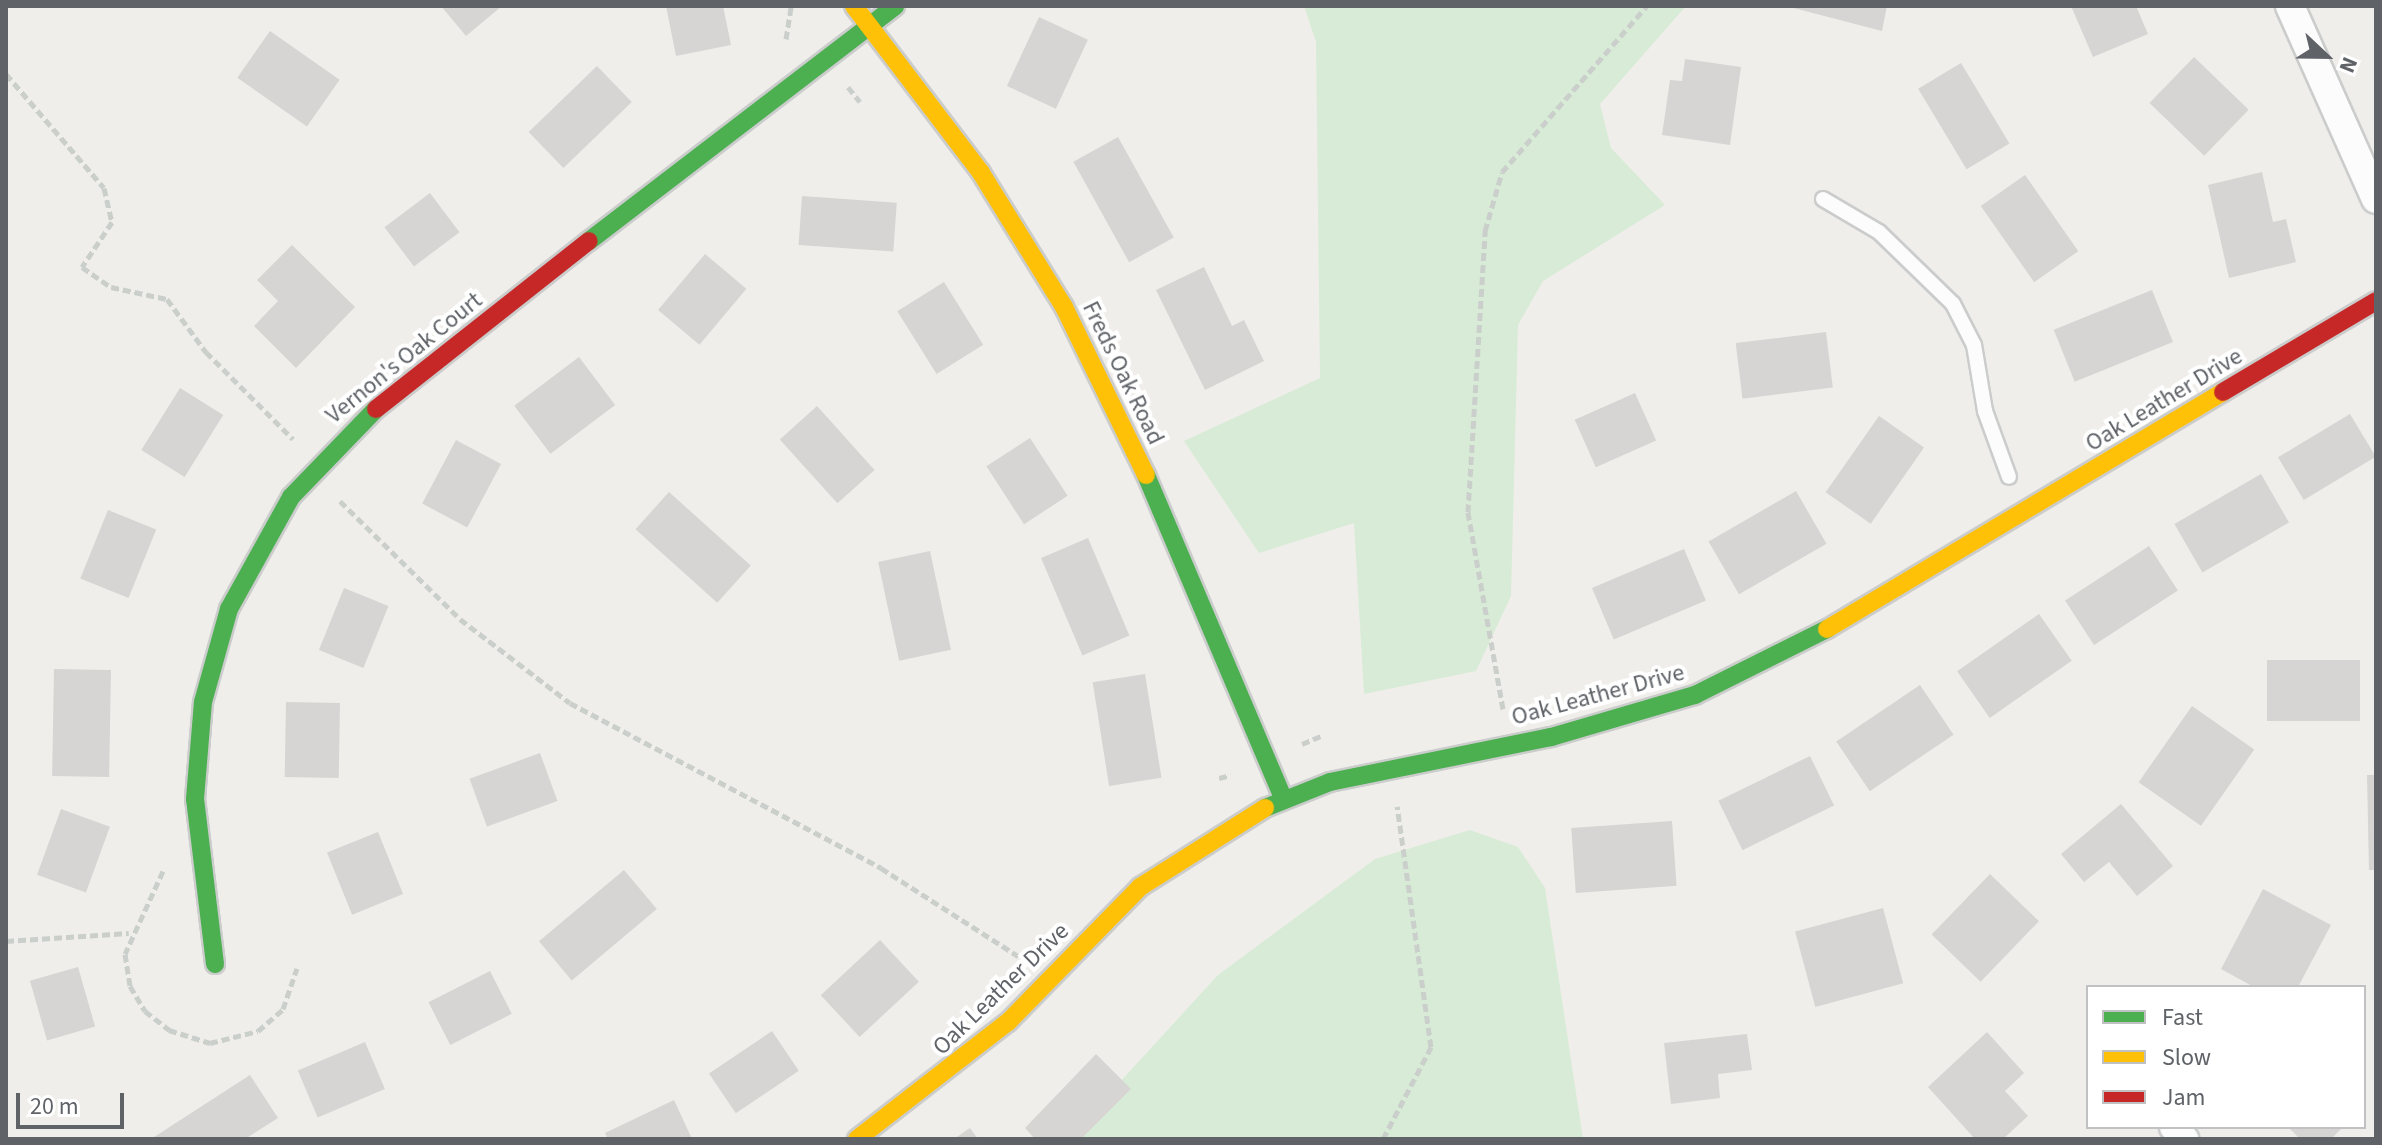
<!DOCTYPE html>
<style>
body{margin:0}
#map{position:relative;width:2382px;height:1145px;overflow:hidden;background:#efeeea;font-family:"Source Sans 3",sans-serif}
div>[style]{position:absolute}
.green>*{inset:0;background:#d8ebd6}
.building>*{inset:0;background:#d6d5d3;transform-origin:0 0}
.path>*{height:5px;margin-top:-2.5px;transform-origin:0;background:repeating-linear-gradient(90deg,#cacfcc 0 8px,transparent 0 12px)}
.roads{filter:drop-shadow(2px 0 #cbcccc) drop-shadow(-2px 0 #cbcccc) drop-shadow(0 2px #cbcccc) drop-shadow(0 -2px #cbcccc)}
.lane>*{height:14px;margin:-7px;padding:0 7px;transform-origin:7px;border-radius:7px;background:#fdfcfc}
.street>*{height:28px;margin:-14px;padding:0 14px;transform-origin:14px;border-radius:14px;background:#fdfcfc}
.fast>*{height:18px;margin:-9px;padding:0 9px;transform-origin:9px;border-radius:9px;background:#4caf50}
.slow>*{height:18px;margin:-9px;padding:0 9px;transform-origin:9px;border-radius:9px;background:#ffc107}
.jam>*{height:18px;margin:-9px;padding:0 9px;transform-origin:9px;border-radius:9px;background:#c62828}
span{translate:-50% -50%;white-space:nowrap;text-align:center;line-height:1.15;-webkit-text-stroke:8px #fff;paint-order:stroke}
.street-label{font-size:24px;color:#5f6368}
.frame{position:absolute;inset:0;border:8px solid #5f6368;pointer-events:none}
.legend{position:absolute;left:2086px;top:985px;width:280px;height:144px;box-sizing:border-box;background:#fff;border:2px solid #bfc1c3;margin:0;padding:10px 14px;list-style:none;font-size:24px;color:#5f6368}
.legend li{display:flex;align-items:center;gap:16px;height:40px}
.legend b{width:40px;border:2px solid #bfc1c3}
.north{position:absolute;left:2286px;top:16px;width:80px;height:80px;-webkit-text-stroke:6px #fff;paint-order:stroke;rotate:112deg;font-size:22px;font-weight:700;line-height:32px;text-align:center;color:#5f6368}
.north::after{content:'';display:block;margin:auto;width:28px;height:36px;background:#5f6368;clip-path:polygon(50% 0,100% 100%,50% 72%,0 100%)}
.scale{position:absolute;left:16px;top:1093px;width:108px;height:36px;box-sizing:border-box;border:4px solid #5f6368;border-top:0;padding-left:10px;font-size:24px;line-height:28px;white-space:nowrap;color:#5f6368;-webkit-text-stroke:6px #fff;paint-order:stroke}
</style>
<div id="map">
<div class="green">
<div style="clip-path:polygon(1304px 6px,1686px 6px,1600px 104px,1611px 148px,1665px 205px,1543px 281px,1518px 325px,1511px 596px,1476px 671px,1364px 694px,1354px 523px,1259px 553px,1184px 441px,1320px 378px,1316px 42px)"></div>
<div style="clip-path:polygon(1470px 830px,1518px 847px,1545px 888px,1583px 1139px,1081px 1139px,1087px 1118px,1218px 975px,1375px 859px)"></div>
</div>
<div class="building">
<div style="clip-path:polygon(441px 6px,502px 6px,466px 36px)"></div>
<div style="clip-path:polygon(666px 6px,723px 6px,731px 45px,676px 56px)"></div>
<div style="clip-path:polygon(1786px 6px,1887px 6px,1882px 31px)"></div>
<div style="clip-path:polygon(2071px 6px,2136px 6px,2148px 34px,2093px 57px)"></div>
<div style="left:1039px;top:17px;width:54px;height:76px;rotate:25deg"></div>
<div style="left:270px;top:31px;width:85px;height:57px;rotate:35deg"></div>
<div style="left:2194px;top:57px;width:76px;height:64px;rotate:44deg"></div>
<div style="clip-path:polygon(1685px 59px,1741px 67px,1730px 145px,1662px 135px,1670px 80px,1682px 81px)"></div>
<div style="left:1961px;top:63px;width:94px;height:50px;rotate:59deg"></div>
<div style="left:597px;top:66px;width:50px;height:95px;rotate:46deg"></div>
<div style="left:1118px;top:137px;width:115px;height:51px;rotate:61deg"></div>
<div style="clip-path:polygon(2262px 172px,2273px 222px,2286px 219px,2296px 262px,2229px 278px,2208px 185px)"></div>
<div style="left:2025px;top:175px;width:93px;height:54px;rotate:55deg"></div>
<div style="left:430px;top:193px;width:49px;height:57px;rotate:53deg"></div>
<div style="left:802px;top:196px;width:95px;height:49px;rotate:4deg"></div>
<div style="clip-path:polygon(292px 245px,355px 307px,296px 368px,254px 326px,278px 301px,257px 280px)"></div>
<div style="left:705px;top:254px;width:54px;height:73px;rotate:40deg"></div>
<div style="clip-path:polygon(1204px 267px,1232px 326px,1244px 320px,1264px 361px,1205px 390px,1156px 290px)"></div>
<div style="left:944px;top:282px;width:74px;height:55px;rotate:58deg"></div>
<div style="left:2152px;top:290px;width:56px;height:106px;rotate:68deg"></div>
<div style="left:1826px;top:332px;width:56px;height:91px;rotate:83deg"></div>
<div style="left:579px;top:357px;width:60px;height:81px;rotate:53deg"></div>
<div style="left:180px;top:388px;width:51px;height:73px;rotate:32deg"></div>
<div style="left:1635px;top:393px;width:52px;height:66px;rotate:66deg"></div>
<div style="left:817px;top:406px;width:86px;height:50px;rotate:48deg"></div>
<div style="left:2350px;top:414px;width:50px;height:84px;rotate:59deg"></div>
<div style="left:1879px;top:416px;width:55px;height:93px;rotate:35deg"></div>
<div style="left:1030px;top:438px;width:69px;height:52px;rotate:57deg"></div>
<div style="left:456px;top:440px;width:51px;height:72px;rotate:28deg"></div>
<div style="left:2261px;top:474px;width:56px;height:100px;rotate:60deg"></div>
<div style="left:1796px;top:491px;width:61px;height:101px;rotate:60deg"></div>
<div style="left:669px;top:492px;width:110px;height:50px;rotate:42deg"></div>
<div style="left:108px;top:510px;width:52px;height:74px;rotate:22deg"></div>
<div style="left:1088px;top:538px;width:106px;height:51px;rotate:67deg"></div>
<div style="left:2149px;top:546px;width:53px;height:100px;rotate:57deg"></div>
<div style="left:1684px;top:549px;width:56px;height:100px;rotate:67deg"></div>
<div style="left:930px;top:551px;width:101px;height:53px;rotate:78deg"></div>
<div style="left:344px;top:588px;width:48px;height:67px;rotate:22deg"></div>
<div style="left:2039px;top:614px;width:57px;height:100px;rotate:55deg"></div>
<div style="left:2360px;top:660px;width:61px;height:93px;rotate:90deg"></div>
<div style="left:54px;top:669px;width:57px;height:107px;rotate:1deg"></div>
<div style="left:1145px;top:674px;width:105px;height:53px;rotate:81deg"></div>
<div style="left:1920px;top:685px;width:60px;height:101px;rotate:56deg"></div>
<div style="left:286px;top:702px;width:54px;height:75px;rotate:1deg"></div>
<div style="left:2192px;top:706px;width:76px;height:93px;rotate:35deg"></div>
<div style="left:540px;top:753px;width:51px;height:75px;rotate:70deg"></div>
<div style="left:1810px;top:756px;width:55px;height:102px;rotate:64deg"></div>
<div style="clip-path:polygon(2367px 775px,2376px 775px,2376px 870px,2369px 870px)"></div>
<div style="clip-path:polygon(2121px 804px,2173px 866px,2137px 896px,2109px 862px,2084px 882px,2061px 854px)"></div>
<div style="left:61px;top:809px;width:52px;height:70px;rotate:20deg"></div>
<div style="left:1672px;top:821px;width:65px;height:101px;rotate:86deg"></div>
<div style="left:378px;top:832px;width:67px;height:55px;rotate:68deg"></div>
<div style="left:624px;top:870px;width:51px;height:111px;rotate:50deg"></div>
<div style="left:1990px;top:874px;width:68px;height:84px;rotate:44deg"></div>
<div style="clip-path:polygon(2263px 889px,2331px 925px,2298px 987px,2254px 987px,2221px 969px)"></div>
<div style="left:1883px;top:908px;width:78px;height:91px;rotate:75deg"></div>
<div style="left:880px;top:940px;width:57px;height:81px;rotate:47deg"></div>
<div style="left:78px;top:967px;width:62px;height:50px;rotate:74deg"></div>
<div style="left:490px;top:971px;width:48px;height:69px;rotate:63deg"></div>
<div style="left:772px;top:1031px;width:48px;height:76px;rotate:56deg"></div>
<div style="clip-path:polygon(1987px 1032px,2024px 1073px,2005px 1091px,2028px 1116px,2003px 1139px,1975px 1139px,1928px 1087px)"></div>
<div style="clip-path:polygon(1747px 1034px,1752px 1070px,1718px 1074px,1720px 1098px,1671px 1104px,1664px 1043px)"></div>
<div style="left:365px;top:1042px;width:51px;height:73px;rotate:67deg"></div>
<div style="clip-path:polygon(1096px 1054px,1131px 1089px,1081px 1139px,1035px 1139px,1025px 1128px)"></div>
<div style="clip-path:polygon(250px 1075px,278px 1118px,245px 1139px,151px 1139px)"></div>
<div style="clip-path:polygon(674px 1100px,692px 1139px,608px 1139px,605px 1133px)"></div>
<div style="clip-path:polygon(2288px 1127px,2343px 1127px,2331px 1139px,2300px 1139px)"></div>
<div style="clip-path:polygon(970px 1128px,978px 1139px,954px 1139px)"></div>
</div>
<div class="path">
<div style="left:786px;top:39px;width:33px;rotate:-81deg"></div>
<div style="left:6px;top:74px;width:150px;rotate:49.3deg"></div>
<div style="left:104px;top:188px;width:35px;rotate:77deg"></div>
<div style="left:112px;top:222px;width:54px;rotate:123.7deg"></div>
<div style="left:82px;top:267px;width:35px;rotate:35deg"></div>
<div style="left:111px;top:287px;width:57px;rotate:12.1deg"></div>
<div style="left:167px;top:299px;width:66px;rotate:53.7deg"></div>
<div style="left:206px;top:352px;width:123px;rotate:45deg"></div>
<div style="left:848px;top:87px;width:19px;rotate:51deg"></div>
<div style="left:340px;top:501px;width:168px;rotate:44.5deg"></div>
<div style="left:460px;top:619px;width:138px;rotate:37.4deg"></div>
<div style="left:570px;top:703px;width:352px;rotate:27.9deg"></div>
<div style="left:881px;top:868px;width:163px;rotate:32.7deg"></div>
<div style="left:1503px;top:709px;width:200px;rotate:-100.1deg"></div>
<div style="left:1468px;top:512px;width:282px;rotate:-86.5deg"></div>
<div style="left:1485px;top:231px;width:61px;rotate:-73.9deg"></div>
<div style="left:1502px;top:172px;width:220px;rotate:-48.9deg"></div>
<div style="left:1302px;top:744px;width:23px;rotate:-23deg"></div>
<div style="left:1219px;top:778px;width:12px;rotate:-14deg"></div>
<div style="left:163px;top:871px;width:91px;rotate:114.6deg"></div>
<div style="left:125px;top:954px;width:32px;rotate:81deg"></div>
<div style="left:130px;top:986px;width:29px;rotate:59deg"></div>
<div style="left:145px;top:1011px;width:31px;rotate:38deg"></div>
<div style="left:169px;top:1030px;width:43px;rotate:17.6deg"></div>
<div style="left:210px;top:1043px;width:49px;rotate:-14deg"></div>
<div style="left:258px;top:1031px;width:33px;rotate:-41deg"></div>
<div style="left:283px;top:1009px;width:43px;rotate:-71.1deg"></div>
<div style="left:6px;top:941px;width:123px;rotate:-3.7deg"></div>
<div style="left:1383px;top:1139px;width:104px;rotate:-62.4deg"></div>
<div style="left:1431px;top:1047px;width:243px;rotate:-98deg"></div>
</div>
<div class="roads">
<div class="lane">
<div style="left:1823px;top:199px;width:65px;rotate:30.5deg"></div>
<div style="left:1879px;top:232px;width:103px;rotate:44.2deg"></div>
<div style="left:1953px;top:304px;width:46px;rotate:62.9deg"></div>
<div style="left:1974px;top:345px;width:67px;rotate:80.5deg"></div>
<div style="left:1985px;top:411px;width:70px;rotate:70deg"></div>
</div>
<div class="street">
<div style="left:2290px;top:6px;width:211px;rotate:66deg"></div>
<div style="left:2174px;top:1127px;width:16px;rotate:50deg"></div>
</div>
<div class="fast">
<div style="left:589px;top:241px;width:386px;rotate:-37.5deg"></div>
<div style="left:1146px;top:475px;width:350px;rotate:67deg"></div>
<div style="left:1265px;top:808px;width:70px;rotate:-21.8deg"></div>
<div style="left:1330px;top:782px;width:226px;rotate:-11.5deg"></div>
<div style="left:1551px;top:737px;width:150px;rotate:-16.3deg"></div>
<div style="left:1695px;top:695px;width:148px;rotate:-26.6deg"></div>
<div style="left:215px;top:964px;width:166px;rotate:-96.9deg"></div>
<div style="left:195px;top:799px;width:97px;rotate:-85.3deg"></div>
<div style="left:203px;top:702px;width:97px;rotate:-74.4deg"></div>
<div style="left:229px;top:609px;width:128px;rotate:-61deg"></div>
<div style="left:291px;top:497px;width:122px;rotate:-46deg"></div>
</div>
<div class="slow">
<div style="left:854px;top:6px;width:210px;rotate:52.7deg"></div>
<div style="left:981px;top:173px;width:158px;rotate:58.2deg"></div>
<div style="left:1064px;top:307px;width:187px;rotate:64deg"></div>
<div style="left:1827px;top:629px;width:462px;rotate:-30.9deg"></div>
<div style="left:857px;top:1139px;width:191px;rotate:-37.8deg"></div>
<div style="left:1008px;top:1022px;width:189px;rotate:-45.6deg"></div>
<div style="left:1140px;top:887px;width:148px;rotate:-32.3deg"></div>
</div>
<div class="jam">
<div style="left:2223px;top:392px;width:178px;rotate:-30.7deg"></div>
<div style="left:376px;top:409px;width:271px;rotate:-38.3deg"></div>
</div>
</div>
<div class="street-label">
<span style="left:404px;top:358px;rotate:-39deg">Vernon's Oak Court</span>
<span style="left:1123px;top:373px;rotate:64deg">Freds Oak Road</span>
<span style="left:2164px;top:400px;rotate:-31deg">Oak Leather Drive</span>
<span style="left:1598px;top:695px;rotate:-15deg">Oak Leather Drive</span>
<span style="left:1001px;top:989px;rotate:-44deg">Oak Leather Drive</span>
</div>
<div class="frame"></div>
<ul class="legend">
<li><b style="height:10px;background:#4caf50"></b>Fast</li>
<li><b style="height:10px;background:#ffc107"></b>Slow</li>
<li><b style="height:10px;background:#c62828"></b>Jam</li>
</ul>
<div class="north">N</div>
<div class="scale">20 m</div>
</div>
